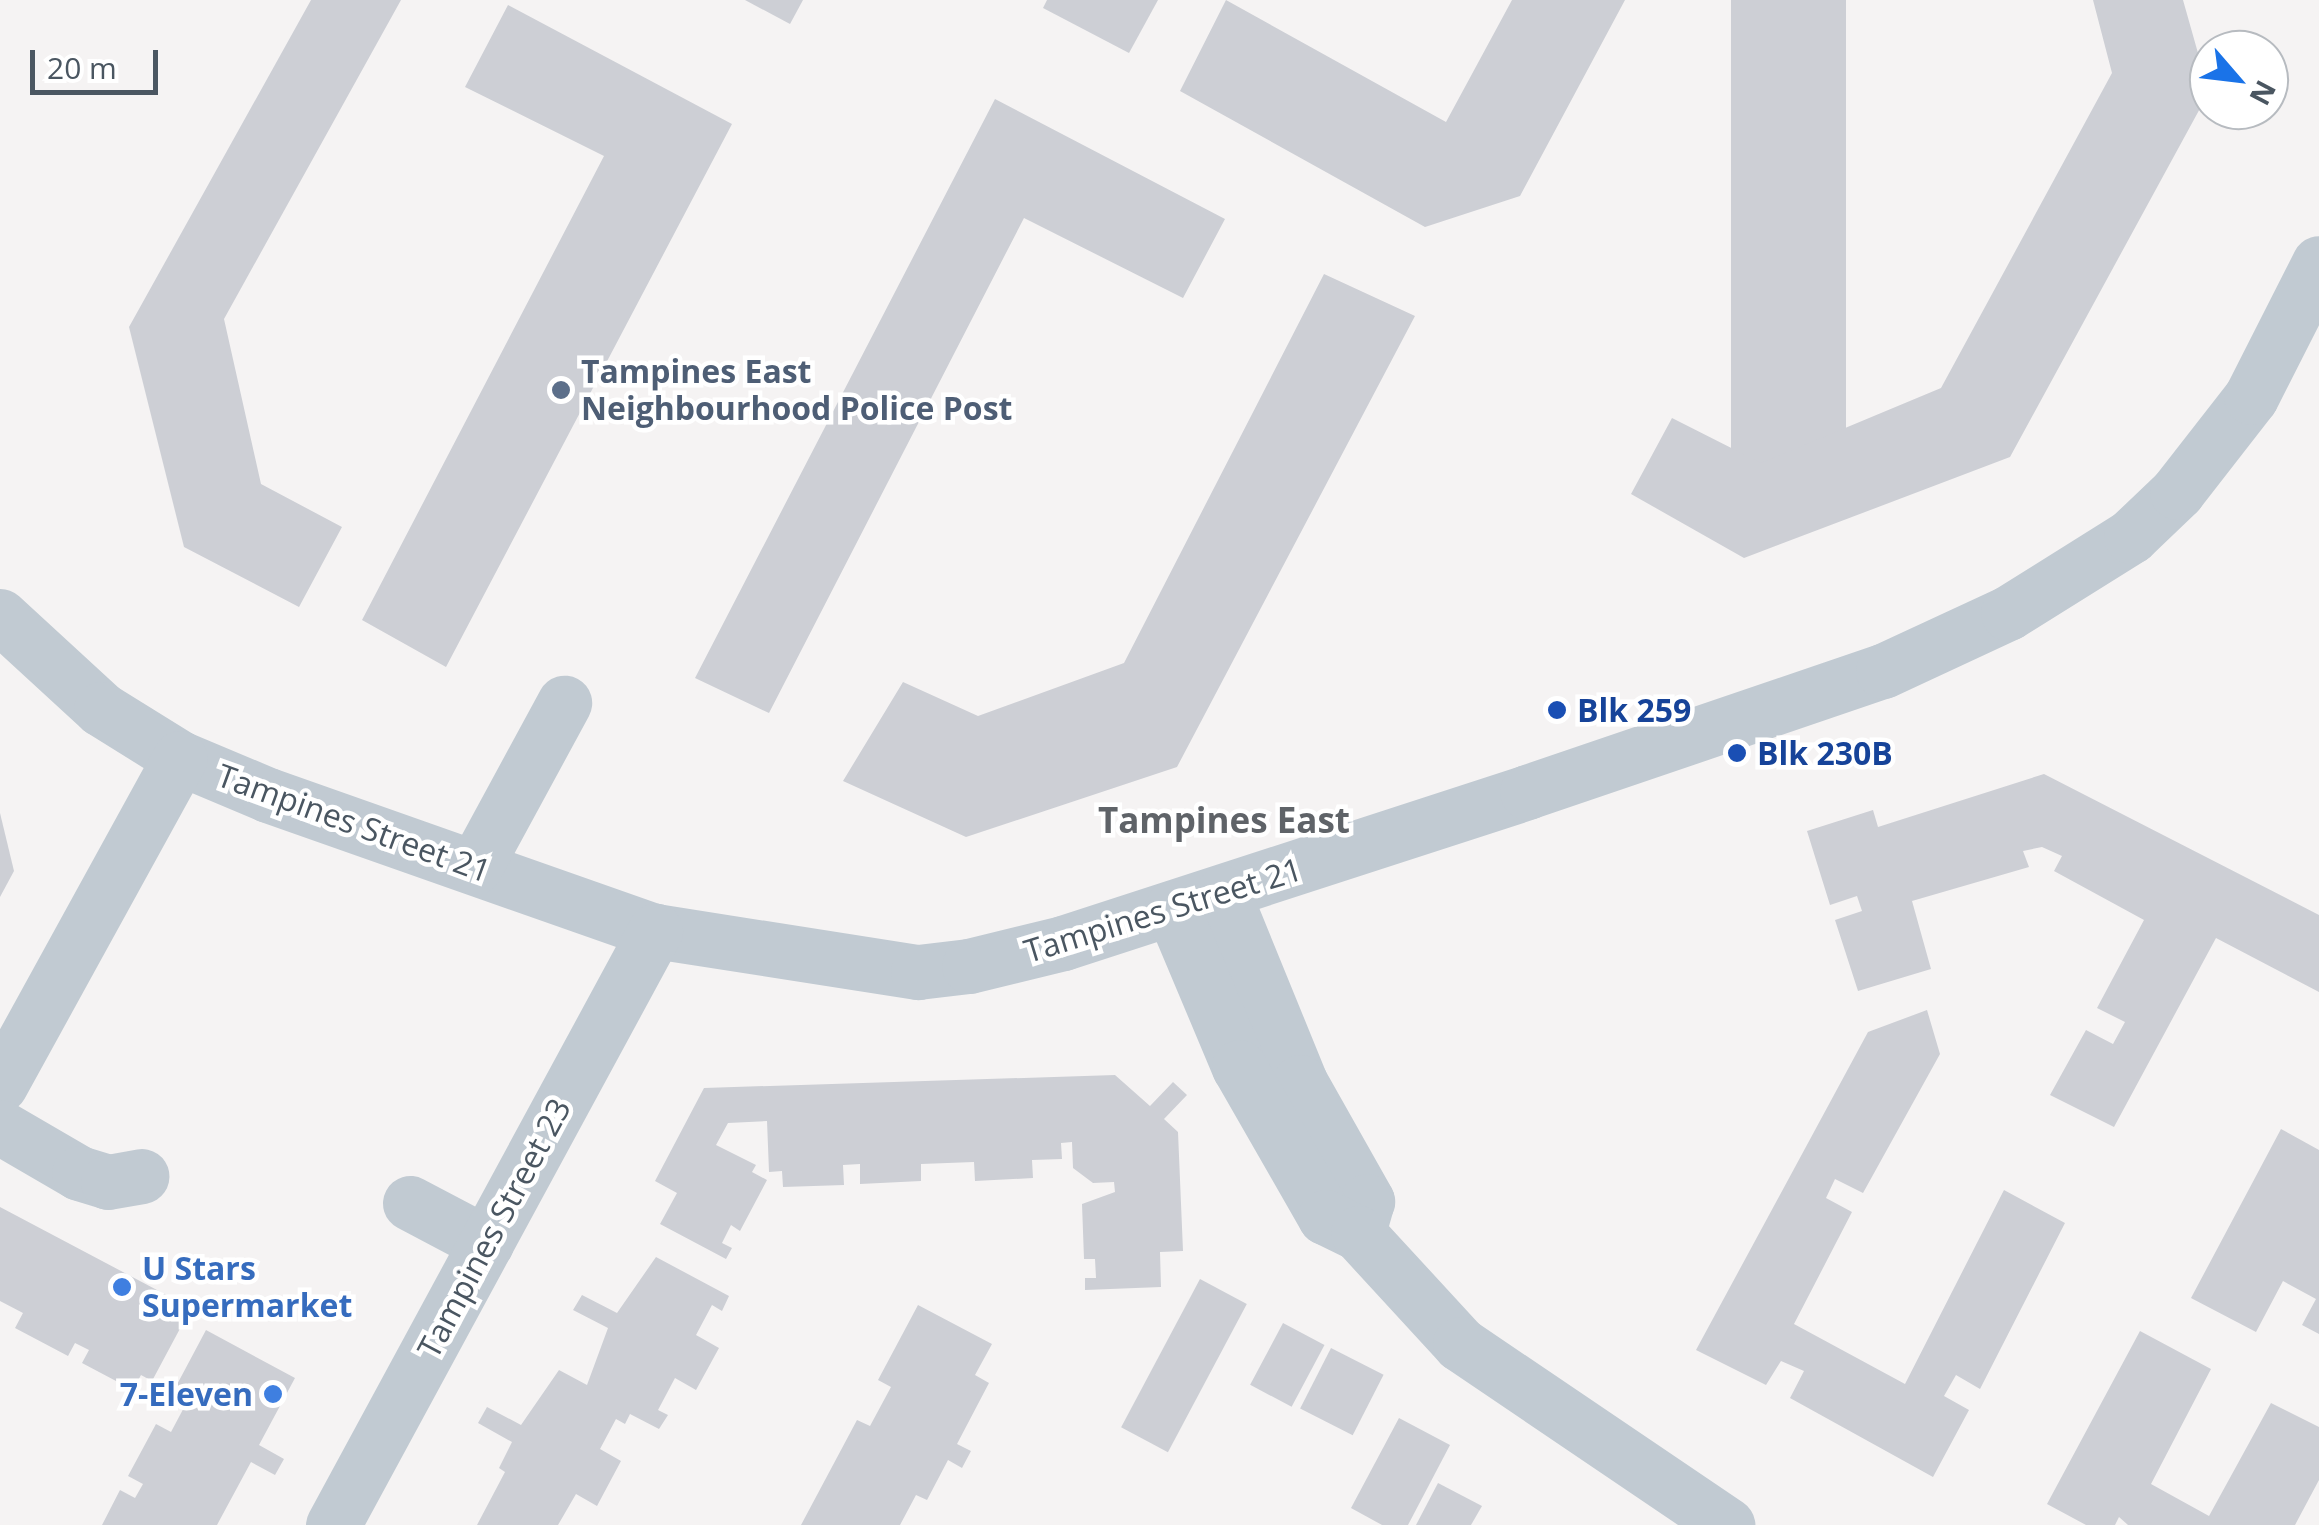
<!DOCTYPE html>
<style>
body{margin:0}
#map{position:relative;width:2319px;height:1525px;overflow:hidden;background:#f5f3f3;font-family:"Open Sans",sans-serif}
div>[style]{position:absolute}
.building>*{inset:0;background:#cdcfd5;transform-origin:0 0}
.minor>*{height:55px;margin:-27.5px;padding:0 27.5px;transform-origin:27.5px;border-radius:27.5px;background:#c1cad2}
.dots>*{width:28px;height:28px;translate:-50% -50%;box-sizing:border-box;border:5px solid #fff;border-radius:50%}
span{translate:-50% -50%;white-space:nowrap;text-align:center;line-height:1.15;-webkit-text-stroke:9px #fff;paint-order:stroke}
.service-label{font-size:32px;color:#4e5e75;font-weight:700}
.left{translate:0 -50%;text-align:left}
.transit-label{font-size:32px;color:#164399;font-weight:700}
.street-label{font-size:32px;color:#4a5661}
.shop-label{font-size:32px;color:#366cbe;font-weight:700}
.right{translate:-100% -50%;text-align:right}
.neighbourhood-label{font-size:35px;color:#5f6368;font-weight:700}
.north{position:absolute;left:2189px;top:30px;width:100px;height:100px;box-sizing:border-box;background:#fff;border:2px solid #b7bbc0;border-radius:50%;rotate:118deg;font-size:28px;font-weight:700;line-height:40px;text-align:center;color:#4a5661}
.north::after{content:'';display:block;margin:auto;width:35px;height:45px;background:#1a73e8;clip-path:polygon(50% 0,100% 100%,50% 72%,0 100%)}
.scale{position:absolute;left:30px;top:50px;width:128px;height:45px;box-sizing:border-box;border:5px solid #4a5661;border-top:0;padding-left:12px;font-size:30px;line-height:35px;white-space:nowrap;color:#4a5661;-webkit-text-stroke:8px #fff;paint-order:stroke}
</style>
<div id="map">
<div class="building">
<div style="clip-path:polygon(311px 0,401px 0,224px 319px,261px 484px,342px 527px,299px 607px,184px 547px,129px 327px)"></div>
<div style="clip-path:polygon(745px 0,803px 0,790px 24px)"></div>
<div style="clip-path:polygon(1047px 0,1158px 0,1129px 53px,1043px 8px)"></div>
<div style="clip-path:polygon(1226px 0,1446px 122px,1512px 0,1625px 0,1520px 196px,1425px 227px,1180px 91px)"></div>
<div style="left:1731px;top:0;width:115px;height:489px"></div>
<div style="clip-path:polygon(2093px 0,2183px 0,2209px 92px,2010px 457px,1744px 558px,1631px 494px,1672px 418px,1761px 463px,1941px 388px,2112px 73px)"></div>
<div style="clip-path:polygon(508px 5px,732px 124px,446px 667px,362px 620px,604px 156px,465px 87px)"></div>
<div style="clip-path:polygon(995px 99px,1225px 219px,1183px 298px,1024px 218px,769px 713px,695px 678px)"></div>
<div style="clip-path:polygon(1324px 274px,1415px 316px,1177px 767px,966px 837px,843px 781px,903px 682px,978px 716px,1124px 663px)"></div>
<div style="clip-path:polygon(2044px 774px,2319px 915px,2319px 992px,2216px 938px,2114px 1127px,2050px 1095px,2086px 1030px,2113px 1044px,2125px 1022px,2097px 1008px,2144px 920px,2054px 871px,2062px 856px,2042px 847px,2023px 851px,2029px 867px,1912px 901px,1931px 969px,1858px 991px,1835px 920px,1862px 911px,1857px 896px,1830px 905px,1807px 831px,1873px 810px,1878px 827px)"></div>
<div style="clip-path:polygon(0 813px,14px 871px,0 897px)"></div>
<div style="clip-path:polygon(1927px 1010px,1940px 1054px,1863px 1193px,1835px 1179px,1826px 1198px,1852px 1212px,1794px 1324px,1905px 1384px,2004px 1190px,2065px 1223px,1980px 1389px,1956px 1375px,1944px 1396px,1969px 1410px,1933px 1477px,1790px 1398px,1804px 1371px,1781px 1361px,1766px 1385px,1696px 1350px,1868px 1032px)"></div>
<div style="clip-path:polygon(1115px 1075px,1150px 1106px,1173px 1082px,1187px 1095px,1164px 1119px,1178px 1132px,1183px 1251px,1160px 1252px,1161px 1287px,1085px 1290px,1085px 1278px,1096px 1278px,1095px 1259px,1084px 1259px,1082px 1204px,1115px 1192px,1114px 1182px,1093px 1183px,1073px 1168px,1072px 1142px,1061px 1143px,1062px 1159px,1032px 1160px,1033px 1178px,975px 1181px,974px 1162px,921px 1164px,921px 1181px,860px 1184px,860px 1164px,843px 1165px,844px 1185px,783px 1187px,782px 1171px,769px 1172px,767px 1121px,728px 1123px,716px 1145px,756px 1165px,752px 1172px,767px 1180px,740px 1231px,731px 1225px,722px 1243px,732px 1248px,726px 1259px,660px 1224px,677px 1193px,655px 1181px,704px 1088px)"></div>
<div style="clip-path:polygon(2281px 1129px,2319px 1150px,2319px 1334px,2302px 1325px,2316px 1299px,2283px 1281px,2256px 1332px,2191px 1298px)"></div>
<div style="clip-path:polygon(0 1207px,191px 1308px,152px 1381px,141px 1375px,133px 1390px,82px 1363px,89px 1350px,75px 1343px,68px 1356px,15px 1328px,23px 1313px,0 1301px)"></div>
<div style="clip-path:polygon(656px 1257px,729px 1296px,722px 1311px,712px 1305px,696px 1335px,719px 1348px,696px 1390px,675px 1378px,658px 1410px,668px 1415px,659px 1429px,630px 1414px,625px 1424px,616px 1419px,600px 1449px,621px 1461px,597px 1506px,576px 1494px,558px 1525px,477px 1525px,505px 1472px,499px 1468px,512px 1442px,478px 1423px,487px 1407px,521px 1425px,559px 1370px,587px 1385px,608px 1328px,573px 1310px,582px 1295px,617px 1313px)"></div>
<div style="left:1200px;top:1279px;width:53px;height:168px;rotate:28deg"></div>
<div style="clip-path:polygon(918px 1305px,992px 1344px,975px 1375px,989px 1383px,957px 1444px,971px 1451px,962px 1468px,948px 1460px,927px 1500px,916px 1495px,900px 1525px,801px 1525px,857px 1420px,870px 1426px,891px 1387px,878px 1380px)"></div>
<div style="left:1283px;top:1323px;width:47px;height:70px;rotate:28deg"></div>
<div style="clip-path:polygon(206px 1330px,295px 1378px,259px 1445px,284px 1459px,275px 1475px,251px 1462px,217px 1525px,102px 1525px,120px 1490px,135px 1498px,143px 1484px,128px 1476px,156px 1424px,171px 1432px,188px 1400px,173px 1392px)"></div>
<div style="clip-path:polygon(2140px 1331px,2211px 1369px,2151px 1484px,2209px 1516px,2271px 1403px,2319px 1427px,2319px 1480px,2295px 1525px,2128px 1525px,2119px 1517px,2115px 1525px,2086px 1525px,2047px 1504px)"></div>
<div style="left:1331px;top:1348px;width:59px;height:68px;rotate:27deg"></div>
<div style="clip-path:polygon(1399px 1418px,1450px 1445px,1408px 1525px,1382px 1525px,1351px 1508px)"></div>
<div style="clip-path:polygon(1438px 1483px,1482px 1506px,1471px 1525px,1416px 1525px)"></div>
</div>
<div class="minor">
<div style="left:0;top:616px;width:137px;rotate:42.6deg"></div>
<div style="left:101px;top:709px;width:93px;rotate:31.8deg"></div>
<div style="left:180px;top:758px;width:95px;rotate:22.8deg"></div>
<div style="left:268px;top:795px;width:410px;rotate:19.4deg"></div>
<div style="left:655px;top:931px;width:266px;rotate:8.9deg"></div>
<div style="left:918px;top:972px;width:51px;rotate:-6.7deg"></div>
<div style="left:969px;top:966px;width:97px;rotate:-13.7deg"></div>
<div style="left:1063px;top:943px;width:488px;rotate:-18deg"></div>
<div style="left:1527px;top:792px;width:376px;rotate:-18.8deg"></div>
<div style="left:1883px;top:671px;width:138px;rotate:-24.9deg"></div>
<div style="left:2008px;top:613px;width:145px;rotate:-32deg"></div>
<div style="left:2131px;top:536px;width:64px;rotate:-43.7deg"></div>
<div style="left:2177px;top:492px;width:120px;rotate:-52.1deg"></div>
<div style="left:2251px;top:397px;width:150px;rotate:-63.1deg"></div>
<div style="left:475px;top:867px;width:187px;rotate:-61.5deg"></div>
<div style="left:1223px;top:893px;width:204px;rotate:67.8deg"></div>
<div style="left:1300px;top:1082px;width:137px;rotate:60.6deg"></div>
<div style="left:1367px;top:1201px;width:33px;rotate:106deg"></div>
<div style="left:1172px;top:908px;width:173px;rotate:67.2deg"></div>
<div style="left:1239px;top:1067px;width:173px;rotate:60.2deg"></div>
<div style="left:1325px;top:1217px;width:37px;rotate:26deg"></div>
<div style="left:1358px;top:1233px;width:151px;rotate:47.4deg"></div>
<div style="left:1460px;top:1344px;width:323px;rotate:34.1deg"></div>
<div style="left:0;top:1085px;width:373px;rotate:-61.2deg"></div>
<div style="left:0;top:1127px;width:91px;rotate:30.2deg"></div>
<div style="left:79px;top:1173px;width:30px;rotate:17deg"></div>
<div style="left:108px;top:1182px;width:34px;rotate:-10deg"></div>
<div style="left:410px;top:1203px;width:86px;rotate:27.8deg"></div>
<div style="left:333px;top:1525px;width:676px;rotate:-61.54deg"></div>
</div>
<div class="dots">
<div style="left:561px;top:390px;background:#5c6f8a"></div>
<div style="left:1557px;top:710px;background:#1a4fb4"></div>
<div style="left:1737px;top:753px;background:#1a4fb4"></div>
<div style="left:122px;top:1287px;background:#3f7fe0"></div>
<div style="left:273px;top:1394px;background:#3f7fe0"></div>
</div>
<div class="service-label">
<span class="left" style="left:581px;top:390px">Tampines East<br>Neighbourhood Police Post</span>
</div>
<div class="transit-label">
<span class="left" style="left:1577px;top:710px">Blk 259</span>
<span class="left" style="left:1757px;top:753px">Blk 230B</span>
</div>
<div class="street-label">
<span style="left:354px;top:823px;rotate:20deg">Tampines Street 21</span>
<span style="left:1163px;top:910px;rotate:-17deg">Tampines Street 21</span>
<span style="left:494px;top:1228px;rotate:-62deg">Tampines Street 23</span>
</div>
<div class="shop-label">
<span class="left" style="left:142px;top:1287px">U Stars<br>Supermarket</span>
<span class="right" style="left:253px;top:1394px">7-Eleven</span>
</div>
<div class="neighbourhood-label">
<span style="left:1224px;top:820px">Tampines East</span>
</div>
<div class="north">N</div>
<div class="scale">20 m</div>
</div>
